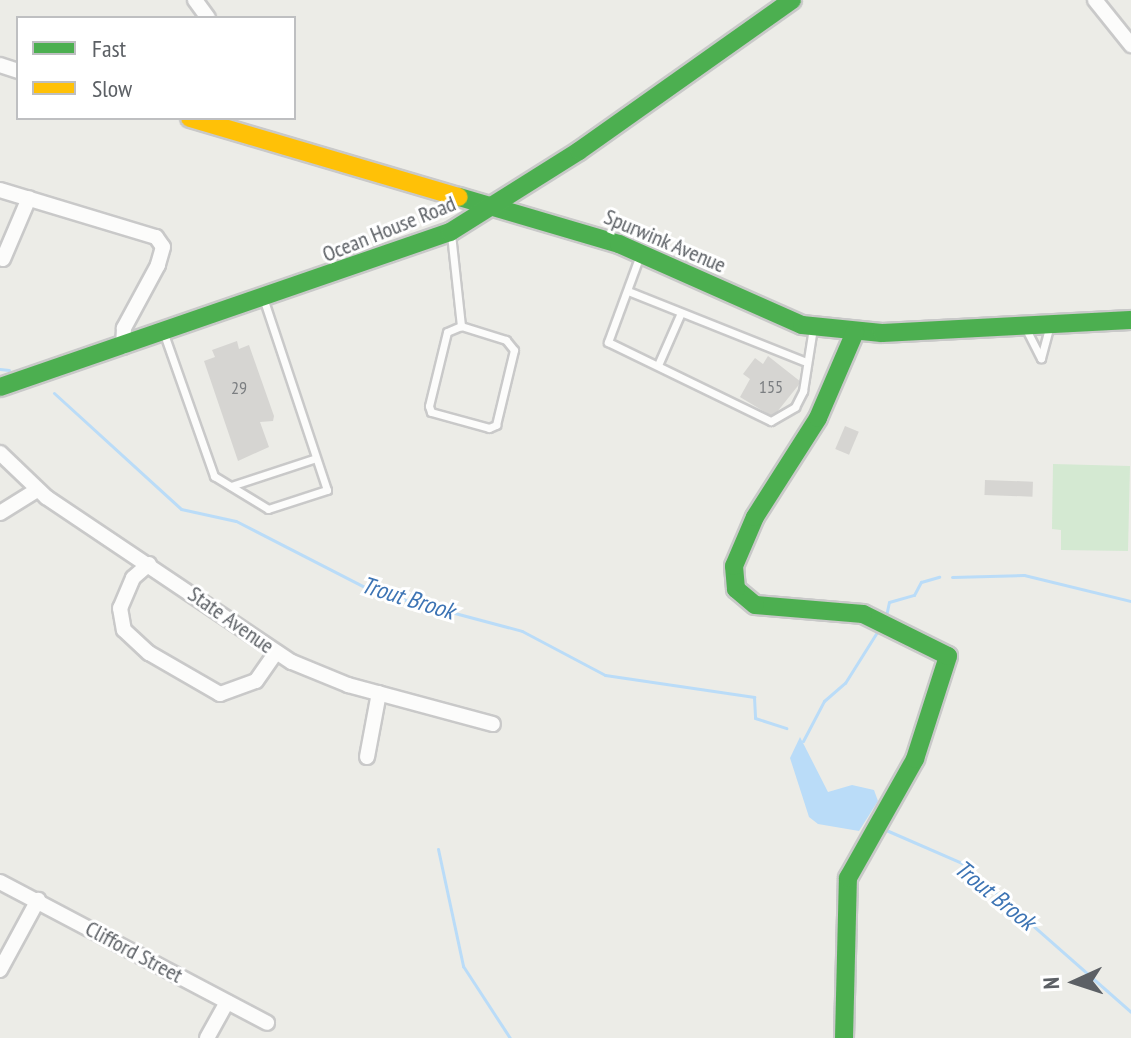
<!DOCTYPE html>
<style>
body{margin:0}
#map{position:relative;width:1131px;height:1038px;overflow:hidden;background:#ecece7;font-family:"PT Sans Narrow",sans-serif}
div>[style]{position:absolute}
.green>*{inset:0;background:#d4e9d2}
.water>*{inset:0;background:#badcf8}
.stream>*{height:3px;margin:-1.5px;padding:0 1.5px;transform-origin:1.5px;border-radius:1.5px;background:#badcf8}
.building>*{inset:0;background:#d6d5d2;transform-origin:0 0}
.roads{filter:drop-shadow(2px 0 #c9c9c9) drop-shadow(-2px 0 #c9c9c9) drop-shadow(0 2px #c9c9c9) drop-shadow(0 -2px #c9c9c9)}
.lane>*{height:7px;margin:-3.5px;padding:0 3.5px;transform-origin:3.5px;border-radius:3.5px;background:#fcfcfb}
.street>*{height:14px;margin:-7px;padding:0 7px;transform-origin:7px;border-radius:7px;background:#fcfcfb}
.fast>*{height:18px;margin:-9px;padding:0 9px;transform-origin:9px;border-radius:9px;background:#4caf50}
.slow>*{height:18px;margin:-9px;padding:0 9px;transform-origin:9px;border-radius:9px;background:#ffc107}
span{translate:-50% -50%;white-space:nowrap;text-align:center;line-height:1.15;-webkit-text-stroke:6px #fff;paint-order:stroke}
.number-label{font-size:18px;color:#7b7e81}
.number-label span{-webkit-text-stroke-width:0}
.street-label{font-size:22px;color:#5c6065}
.water-label{font-size:24px;color:#3d74b4;font-style:italic}
.legend{position:absolute;left:16px;top:16px;width:280px;height:104px;box-sizing:border-box;background:#fff;border:2px solid #bebfc1;margin:0;padding:10px 14px;list-style:none;font-size:24px;color:#5c6065}
.legend li{display:flex;align-items:center;gap:16px;height:40px}
.legend b{width:40px;border:2px solid #bebfc1}
.north{position:absolute;left:1035px;top:942px;width:80px;height:80px;-webkit-text-stroke:6px #fff;paint-order:stroke;rotate:267deg;font-size:22px;font-weight:700;line-height:32px;text-align:center;color:#5c6065}
.north::after{content:'';display:block;margin:auto;width:28px;height:36px;background:#5c6065;clip-path:polygon(50% 0,100% 100%,50% 72%,0 100%)}
</style>
<div id="map">
<div class="green">
<div style="clip-path:polygon(1053px 464px,1130px 466px,1128px 551px,1061px 550px,1061px 530px,1052px 529px)"></div>
</div>
<div class="water">
<div style="clip-path:polygon(800px 737px,828px 792px,852px 785px,874px 790px,878px 801px,859px 831px,818px 824px,809px 817px,790px 758px)"></div>
</div>
<div class="stream">
<div style="left:0;top:369px;width:9px;rotate:6deg"></div>
<div style="left:54px;top:393px;width:172px;rotate:42.4deg"></div>
<div style="left:181px;top:509px;width:56px;rotate:12.3deg"></div>
<div style="left:236px;top:521px;width:153px;rotate:27.2deg"></div>
<div style="left:372px;top:591px;width:155px;rotate:14.9deg"></div>
<div style="left:522px;top:631px;width:94px;rotate:27.9deg"></div>
<div style="left:605px;top:675px;width:151px;rotate:8.4deg"></div>
<div style="left:754px;top:697px;width:21px;rotate:87deg"></div>
<div style="left:755px;top:718px;width:33px;rotate:18deg"></div>
<div style="left:952px;top:577px;width:72px;rotate:-1.6deg"></div>
<div style="left:1024px;top:575px;width:110px;rotate:13.7deg"></div>
<div style="left:886px;top:616px;width:14px;rotate:-78deg"></div>
<div style="left:889px;top:602px;width:26px;rotate:-16deg"></div>
<div style="left:914px;top:595px;width:15px;rotate:-62deg"></div>
<div style="left:921px;top:582px;width:19px;rotate:-16deg"></div>
<div style="left:803px;top:741px;width:45px;rotate:-62.3deg"></div>
<div style="left:824px;top:701px;width:28px;rotate:-41deg"></div>
<div style="left:845px;top:683px;width:60px;rotate:-57.9deg"></div>
<div style="left:886px;top:830px;width:83px;rotate:23.5deg"></div>
<div style="left:962px;top:863px;width:225px;rotate:41.4deg"></div>
<div style="left:438px;top:849px;width:120px;rotate:77.9deg"></div>
<div style="left:463px;top:966px;width:86px;rotate:56.9deg"></div>
</div>
<div class="building">
<div style="clip-path:polygon(237px 341px,239px 349px,249px 345px,274px 416px,273px 421px,260px 422px,269px 447px,238px 461px,204px 361px,215px 357px,212px 350px)"></div>
<div style="clip-path:polygon(768px 356px,801px 382px,773px 417px,740px 397px,750px 379px,743px 374px,755px 358px,763px 364px)"></div>
<div style="left:845px;top:426px;width:15px;height:25px;rotate:23deg"></div>
<div style="left:985px;top:480px;width:48px;height:15px;rotate:2deg"></div>
</div>
<div class="roads">
<div class="lane">
<div style="left:451px;top:234px;width:93px;rotate:83.8deg"></div>
<div style="left:461px;top:326px;width:15px;rotate:157deg"></div>
<div style="left:447px;top:332px;width:76px;rotate:103.7deg"></div>
<div style="left:429px;top:406px;width:6px;rotate:72deg"></div>
<div style="left:431px;top:412px;width:60px;rotate:15.4deg"></div>
<div style="left:489px;top:428px;width:8px;rotate:-23deg"></div>
<div style="left:496px;top:425px;width:77px;rotate:-76.5deg"></div>
<div style="left:514px;top:350px;width:13px;rotate:-129deg"></div>
<div style="left:506px;top:340px;width:47px;rotate:-162.7deg"></div>
<div style="left:640px;top:255px;width:93px;rotate:110.2deg"></div>
<div style="left:608px;top:342px;width:181px;rotate:25.9deg"></div>
<div style="left:771px;top:421px;width:28px;rotate:-30deg"></div>
<div style="left:795px;top:407px;width:18px;rotate:-63deg"></div>
<div style="left:803px;top:391px;width:64px;rotate:-81deg"></div>
<div style="left:628px;top:291px;width:189px;rotate:21.7deg"></div>
<div style="left:1026px;top:329px;width:33px;rotate:63deg"></div>
<div style="left:1041px;top:358px;width:31px;rotate:-75deg"></div>
<div style="left:164px;top:334px;width:151px;rotate:70.6deg"></div>
<div style="left:214px;top:476px;width:63px;rotate:31.4deg"></div>
<div style="left:268px;top:509px;width:62px;rotate:-17.9deg"></div>
<div style="left:327px;top:490px;width:199px;rotate:-108.4deg"></div>
<div style="left:658px;top:365px;width:55px;rotate:-66.3deg"></div>
<div style="left:231px;top:486px;width:89px;rotate:-18.2deg"></div>
</div>
<div class="street">
<div style="left:195px;top:0;width:22px;rotate:54deg"></div>
<div style="left:1095px;top:0;width:58px;rotate:51.3deg"></div>
<div style="left:0;top:65px;width:19px;rotate:18deg"></div>
<div style="left:0;top:190px;width:163px;rotate:16.8deg"></div>
<div style="left:156px;top:237px;width:12px;rotate:55deg"></div>
<div style="left:163px;top:247px;width:19px;rotate:106deg"></div>
<div style="left:158px;top:265px;width:72px;rotate:118.4deg"></div>
<div style="left:124px;top:328px;width:19px;rotate:93deg"></div>
<div style="left:3px;top:259px;width:66px;rotate:-66.9deg"></div>
<div style="left:0;top:453px;width:64px;rotate:43.7deg"></div>
<div style="left:46px;top:497px;width:296px;rotate:33.9deg"></div>
<div style="left:292px;top:662px;width:61px;rotate:22.3deg"></div>
<div style="left:348px;top:685px;width:150px;rotate:15.1deg"></div>
<div style="left:0;top:513px;width:44px;rotate:-31.9deg"></div>
<div style="left:149px;top:564px;width:21px;rotate:139deg"></div>
<div style="left:133px;top:578px;width:33px;rotate:113deg"></div>
<div style="left:120px;top:608px;width:22px;rotate:80deg"></div>
<div style="left:124px;top:630px;width:34px;rotate:43deg"></div>
<div style="left:149px;top:653px;width:82px;rotate:30deg"></div>
<div style="left:220px;top:694px;width:38px;rotate:-20deg"></div>
<div style="left:256px;top:681px;width:35px;rotate:-55deg"></div>
<div style="left:367px;top:757px;width:65px;rotate:-79.4deg"></div>
<div style="left:0;top:882px;width:302px;rotate:27.8deg"></div>
<div style="left:0;top:970px;width:80px;rotate:-61.5deg"></div>
<div style="left:207px;top:1038px;width:41px;rotate:-60.9deg"></div>
</div>
<div class="fast">
<div style="left:459px;top:197px;width:167px;rotate:16.4deg"></div>
<div style="left:619px;top:244px;width:200px;rotate:23.9deg"></div>
<div style="left:802px;top:325px;width:80px;rotate:5.7deg"></div>
<div style="left:882px;top:333px;width:249px;rotate:-3deg"></div>
<div style="left:0;top:387px;width:476px;rotate:-19deg"></div>
<div style="left:450px;top:232px;width:152px;rotate:-32.1deg"></div>
<div style="left:579px;top:151px;width:261px;rotate:-35.3deg"></div>
<div style="left:844px;top:1038px;width:160px;rotate:-88.6deg"></div>
<div style="left:848px;top:878px;width:137px;rotate:-60.6deg"></div>
<div style="left:915px;top:759px;width:108px;rotate:-72.2deg"></div>
<div style="left:948px;top:656px;width:95px;rotate:-153.7deg"></div>
<div style="left:863px;top:614px;width:108px;rotate:-175.2deg"></div>
<div style="left:755px;top:605px;width:25px;rotate:-140deg"></div>
<div style="left:736px;top:589px;width:23px;rotate:-95deg"></div>
<div style="left:734px;top:566px;width:53px;rotate:-66.8deg"></div>
<div style="left:755px;top:517px;width:117px;rotate:-57.5deg"></div>
<div style="left:818px;top:418px;width:94px;rotate:-66.7deg"></div>
</div>
<div class="slow">
<div style="left:190px;top:118px;width:280px;rotate:16.4deg"></div>
</div>
</div>
<div class="number-label">
<span style="left:771px;top:387px">155</span>
<span style="left:239px;top:388px">29</span>
</div>
<div class="street-label">
<span style="left:389px;top:229px;rotate:-22deg">Ocean House Road</span>
<span style="left:665px;top:241px;rotate:23deg">Spurwink Avenue</span>
<span style="left:231px;top:620px;rotate:35deg">State Avenue</span>
<span style="left:134px;top:952px;rotate:28deg">Clifford Street</span>
</div>
<div class="water-label">
<span style="left:408px;top:598px;rotate:17deg">Trout Brook</span>
<span style="left:995px;top:895px;rotate:39deg">Trout Brook</span>
</div>
<ul class="legend">
<li><b style="height:10px;background:#4caf50"></b>Fast</li>
<li><b style="height:10px;background:#ffc107"></b>Slow</li>
</ul>
<div class="north">N</div>
</div>
